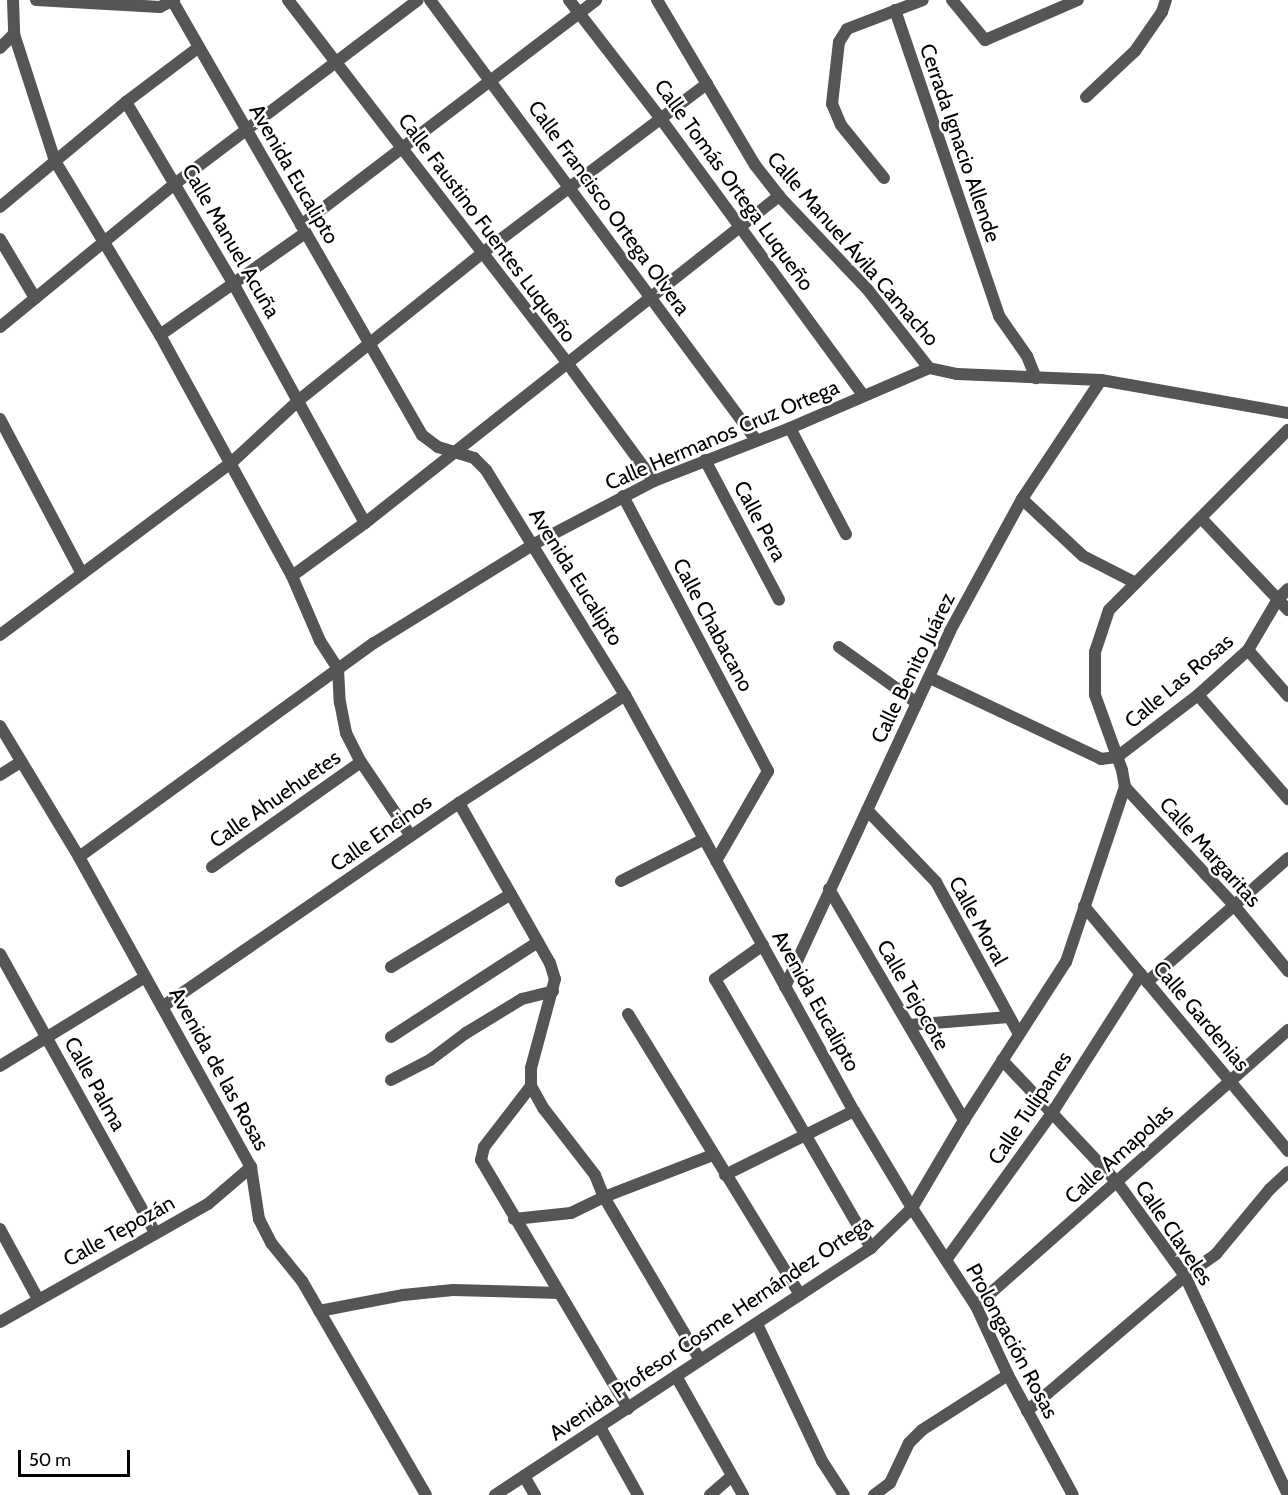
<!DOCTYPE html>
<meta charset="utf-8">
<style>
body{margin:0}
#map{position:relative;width:1288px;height:1495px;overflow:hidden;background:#fff;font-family:Cabin,sans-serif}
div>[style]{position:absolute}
.minor>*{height:12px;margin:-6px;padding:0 6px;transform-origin:6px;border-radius:6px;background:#555}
span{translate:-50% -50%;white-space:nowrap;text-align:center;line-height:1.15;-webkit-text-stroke:5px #fff;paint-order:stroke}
.street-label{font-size:21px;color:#000}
.scale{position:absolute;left:18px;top:1450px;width:112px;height:27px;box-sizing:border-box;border:3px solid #000;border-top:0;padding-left:8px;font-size:18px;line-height:21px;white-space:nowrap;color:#000;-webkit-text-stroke:4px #fff;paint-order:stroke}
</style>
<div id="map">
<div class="minor">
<div style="left:13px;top:0;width:34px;rotate:88deg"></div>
<div style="left:14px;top:34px;width:133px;rotate:72.1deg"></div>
<div style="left:55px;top:161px;width:203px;rotate:58.9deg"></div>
<div style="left:160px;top:335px;width:275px;rotate:61.3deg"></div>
<div style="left:292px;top:576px;width:71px;rotate:66.7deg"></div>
<div style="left:320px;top:641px;width:33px;rotate:57deg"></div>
<div style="left:338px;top:669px;width:33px;rotate:87deg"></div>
<div style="left:340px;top:702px;width:32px;rotate:79deg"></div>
<div style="left:346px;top:733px;width:33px;rotate:63deg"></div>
<div style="left:361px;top:762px;width:89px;rotate:56deg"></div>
<div style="left:36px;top:0;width:124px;rotate:3.2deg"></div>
<div style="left:160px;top:7px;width:16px;rotate:-27deg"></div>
<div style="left:172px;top:0;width:502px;rotate:60.11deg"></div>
<div style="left:422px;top:435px;width:20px;rotate:37deg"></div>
<div style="left:438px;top:447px;width:38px;rotate:17deg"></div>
<div style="left:474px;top:458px;width:17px;rotate:45deg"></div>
<div style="left:486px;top:470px;width:264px;rotate:58.3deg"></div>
<div style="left:625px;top:695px;width:475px;rotate:61.2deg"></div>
<div style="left:854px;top:1111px;width:113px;rotate:59.1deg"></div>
<div style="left:912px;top:1208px;width:117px;rotate:56.9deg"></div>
<div style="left:976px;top:1306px;width:76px;rotate:65.1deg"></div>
<div style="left:1008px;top:1375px;width:136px;rotate:61.6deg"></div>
<div style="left:288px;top:0;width:459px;rotate:52.4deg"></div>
<div style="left:568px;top:364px;width:145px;rotate:53.7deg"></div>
<div style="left:430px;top:0;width:548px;rotate:53.46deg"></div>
<div style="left:569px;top:0;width:150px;rotate:52.3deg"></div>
<div style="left:661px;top:119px;width:343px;rotate:53.8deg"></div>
<div style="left:657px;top:0;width:192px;rotate:59.3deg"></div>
<div style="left:755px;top:165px;width:39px;rotate:52deg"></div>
<div style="left:779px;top:196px;width:129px;rotate:46.6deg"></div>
<div style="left:868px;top:290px;width:99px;rotate:52deg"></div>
<div style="left:952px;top:0;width:52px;rotate:50.5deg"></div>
<div style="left:985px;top:40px;width:101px;rotate:-23.3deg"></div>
<div style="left:895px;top:10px;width:323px;rotate:71.2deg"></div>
<div style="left:999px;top:316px;width:49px;rotate:55deg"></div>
<div style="left:1027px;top:356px;width:24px;rotate:68deg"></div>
<div style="left:0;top:48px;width:20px;rotate:-45deg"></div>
<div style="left:1086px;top:97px;width:67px;rotate:-43.2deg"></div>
<div style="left:1135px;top:51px;width:47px;rotate:-55.3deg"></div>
<div style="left:1162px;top:12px;width:13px;rotate:-72deg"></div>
<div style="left:126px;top:102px;width:210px;rotate:59.4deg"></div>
<div style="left:233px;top:283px;width:274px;rotate:61.2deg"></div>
<div style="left:884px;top:178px;width:68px;rotate:-129.1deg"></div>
<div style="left:841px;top:125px;width:23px;rotate:-113deg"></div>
<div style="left:832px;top:104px;width:62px;rotate:-83.6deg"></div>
<div style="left:839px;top:42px;width:15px;rotate:-58deg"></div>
<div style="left:847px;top:29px;width:81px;rotate:-20.9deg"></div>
<div style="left:0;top:207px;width:164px;rotate:-39.8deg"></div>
<div style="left:126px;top:102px;width:91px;rotate:-37deg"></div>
<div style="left:301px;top:225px;width:371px;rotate:-37.3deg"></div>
<div style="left:0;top:239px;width:69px;rotate:59.3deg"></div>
<div style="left:0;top:327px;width:227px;rotate:-39.3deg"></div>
<div style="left:176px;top:183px;width:303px;rotate:-37.1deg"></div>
<div style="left:160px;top:335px;width:177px;rotate:-35.1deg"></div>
<div style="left:0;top:419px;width:175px;rotate:62.1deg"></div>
<div style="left:790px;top:428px;width:120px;rotate:62.2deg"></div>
<div style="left:705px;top:460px;width:158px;rotate:62.1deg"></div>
<div style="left:623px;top:496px;width:311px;rotate:62.2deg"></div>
<div style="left:768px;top:771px;width:104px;rotate:120deg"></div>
<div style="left:1022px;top:499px;width:83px;rotate:43.1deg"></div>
<div style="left:1083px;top:556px;width:59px;rotate:27deg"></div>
<div style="left:1201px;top:518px;width:127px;rotate:46.6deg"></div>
<div style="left:292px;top:576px;width:90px;rotate:-36deg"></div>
<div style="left:365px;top:523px;width:528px;rotate:-38.3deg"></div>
<div style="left:0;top:635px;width:288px;rotate:-36.7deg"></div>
<div style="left:231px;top:463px;width:93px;rotate:-42.8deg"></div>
<div style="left:299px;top:400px;width:233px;rotate:-38.7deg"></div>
<div style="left:481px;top:254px;width:283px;rotate:-37deg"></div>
<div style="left:839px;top:647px;width:96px;rotate:35.7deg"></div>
<div style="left:1248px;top:650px;width:61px;rotate:49deg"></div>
<div style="left:930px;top:678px;width:189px;rotate:25.3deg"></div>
<div style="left:1101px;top:759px;width:16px;rotate:-7deg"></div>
<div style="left:1117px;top:757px;width:102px;rotate:-37.4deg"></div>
<div style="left:1198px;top:695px;width:67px;rotate:-42deg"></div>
<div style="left:1248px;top:650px;width:59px;rotate:-59.5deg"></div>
<div style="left:1278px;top:599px;width:14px;rotate:-45deg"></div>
<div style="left:1198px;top:695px;width:138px;rotate:49.1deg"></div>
<div style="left:0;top:726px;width:153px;rotate:58.9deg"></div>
<div style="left:79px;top:857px;width:355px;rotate:61deg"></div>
<div style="left:251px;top:1167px;width:53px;rotate:81.3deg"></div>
<div style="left:259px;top:1219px;width:28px;rotate:63deg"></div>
<div style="left:272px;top:1244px;width:48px;rotate:51deg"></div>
<div style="left:302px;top:1281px;width:247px;rotate:59.9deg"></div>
<div style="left:0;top:775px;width:25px;rotate:-32deg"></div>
<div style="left:1125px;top:787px;width:159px;rotate:47.3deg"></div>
<div style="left:1233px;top:904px;width:87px;rotate:50.6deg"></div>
<div style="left:459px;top:803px;width:184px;rotate:60.4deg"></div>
<div style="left:550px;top:963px;width:17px;rotate:73deg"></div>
<div style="left:555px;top:979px;width:92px;rotate:105.1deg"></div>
<div style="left:531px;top:1068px;width:18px;rotate:90deg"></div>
<div style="left:531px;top:1086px;width:26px;rotate:61deg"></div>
<div style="left:544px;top:1109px;width:83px;rotate:52.3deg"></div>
<div style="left:595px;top:1175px;width:24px;rotate:68deg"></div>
<div style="left:604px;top:1197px;width:189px;rotate:59.5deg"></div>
<div style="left:867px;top:810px;width:100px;rotate:46.2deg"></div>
<div style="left:936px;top:882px;width:173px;rotate:61.4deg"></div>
<div style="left:79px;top:857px;width:364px;rotate:-36deg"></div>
<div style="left:374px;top:643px;width:188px;rotate:-31.7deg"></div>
<div style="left:534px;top:544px;width:136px;rotate:-27.7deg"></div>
<div style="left:654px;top:481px;width:146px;rotate:-21.3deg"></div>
<div style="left:790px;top:428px;width:151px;rotate:-23.3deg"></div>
<div style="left:929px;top:368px;width:29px;rotate:12deg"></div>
<div style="left:957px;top:374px;width:144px;rotate:2.4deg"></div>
<div style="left:1101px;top:380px;width:190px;rotate:10deg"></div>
<div style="left:212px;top:867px;width:182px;rotate:-35.2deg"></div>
<div style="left:621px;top:881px;width:93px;rotate:-26.8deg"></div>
<div style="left:829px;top:889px;width:268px;rotate:59.7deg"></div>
<div style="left:1084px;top:906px;width:319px;rotate:50.2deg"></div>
<div style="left:763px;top:945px;width:59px;rotate:144.7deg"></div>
<div style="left:715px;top:979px;width:311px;rotate:59.9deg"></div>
<div style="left:0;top:954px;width:319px;rotate:60.9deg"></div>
<div style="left:391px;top:967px;width:140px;rotate:-31.3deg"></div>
<div style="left:1147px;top:982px;width:188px;rotate:-41.3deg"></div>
<div style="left:785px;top:987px;width:392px;rotate:-65.1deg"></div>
<div style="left:950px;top:631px;width:150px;rotate:-61.4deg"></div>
<div style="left:1022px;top:499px;width:143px;rotate:-56.4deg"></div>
<div style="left:162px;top:1007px;width:360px;rotate:-34.5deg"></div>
<div style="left:459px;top:803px;width:198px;rotate:-33deg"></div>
<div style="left:628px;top:1014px;width:329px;rotate:58.5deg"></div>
<div style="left:909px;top:1025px;width:100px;rotate:-4.6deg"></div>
<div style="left:391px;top:1037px;width:175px;rotate:-32.9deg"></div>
<div style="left:1002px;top:1060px;width:168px;rotate:46.7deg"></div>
<div style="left:1117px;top:1182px;width:116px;rotate:54.1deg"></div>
<div style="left:1185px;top:1276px;width:242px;rotate:64.8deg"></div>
<div style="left:0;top:1066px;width:170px;rotate:-31.5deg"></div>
<div style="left:391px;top:1080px;width:44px;rotate:-27.1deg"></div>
<div style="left:430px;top:1060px;width:45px;rotate:-36.9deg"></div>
<div style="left:466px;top:1033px;width:66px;rotate:-31.3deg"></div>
<div style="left:522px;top:999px;width:32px;rotate:-14deg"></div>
<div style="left:531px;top:1086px;width:77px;rotate:127.6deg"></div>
<div style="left:484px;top:1147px;width:13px;rotate:103deg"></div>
<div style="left:481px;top:1160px;width:289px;rotate:59.4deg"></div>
<div style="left:725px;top:1175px;width:144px;rotate:-26.4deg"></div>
<div style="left:514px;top:1219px;width:57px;rotate:-6deg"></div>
<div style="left:571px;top:1213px;width:37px;rotate:-26deg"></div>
<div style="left:604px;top:1197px;width:117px;rotate:-21.1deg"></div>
<div style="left:0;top:1229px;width:80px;rotate:61.5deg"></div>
<div style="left:946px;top:1260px;width:181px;rotate:-54.2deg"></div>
<div style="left:1052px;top:1113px;width:165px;rotate:-57.4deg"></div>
<div style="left:976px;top:1306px;width:417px;rotate:-41.5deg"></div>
<div style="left:319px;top:1311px;width:86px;rotate:-10.8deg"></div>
<div style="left:403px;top:1295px;width:50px;rotate:-5.7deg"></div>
<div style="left:453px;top:1290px;width:106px;rotate:1.6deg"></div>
<div style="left:0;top:1322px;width:239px;rotate:-29.6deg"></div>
<div style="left:208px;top:1204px;width:57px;rotate:-40.7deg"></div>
<div style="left:757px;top:1324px;width:152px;rotate:64.6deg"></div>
<div style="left:822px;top:1461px;width:40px;rotate:57.1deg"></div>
<div style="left:676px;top:1376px;width:137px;rotate:60.6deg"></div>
<div style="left:1027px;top:1411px;width:208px;rotate:-40.5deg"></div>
<div style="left:1185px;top:1276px;width:38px;rotate:-35deg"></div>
<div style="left:1216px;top:1254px;width:85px;rotate:-50.3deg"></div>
<div style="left:1270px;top:1189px;width:25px;rotate:-43deg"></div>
<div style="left:600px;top:1427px;width:78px;rotate:60.8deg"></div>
<div style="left:524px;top:1476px;width:22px;rotate:60deg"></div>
<div style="left:495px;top:1495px;width:450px;rotate:-33.3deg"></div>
<div style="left:871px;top:1248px;width:57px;rotate:-44.3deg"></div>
<div style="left:912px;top:1208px;width:102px;rotate:-59.4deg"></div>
<div style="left:964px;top:1120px;width:188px;rotate:-57.2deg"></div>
<div style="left:1066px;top:962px;width:185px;rotate:-71.4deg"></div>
<div style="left:1125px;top:787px;width:17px;rotate:-100deg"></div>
<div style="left:1122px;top:770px;width:80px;rotate:-109.8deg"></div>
<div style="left:1095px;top:695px;width:43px;rotate:-90deg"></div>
<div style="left:1095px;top:652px;width:44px;rotate:-71.6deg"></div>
<div style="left:1109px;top:610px;width:254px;rotate:-45.2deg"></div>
<div style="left:710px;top:1495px;width:29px;rotate:-41deg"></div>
<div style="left:874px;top:1495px;width:20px;rotate:-37deg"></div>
<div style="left:890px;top:1483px;width:44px;rotate:-64.6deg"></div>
<div style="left:909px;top:1443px;width:18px;rotate:-45deg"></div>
<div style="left:922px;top:1430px;width:102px;rotate:-32.6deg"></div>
</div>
<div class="street-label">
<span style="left:960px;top:143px;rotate:71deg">Cerrada Ignacio Allende</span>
<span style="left:294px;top:174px;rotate:60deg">Avenida Eucalipto</span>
<span style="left:734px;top:185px;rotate:54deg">Calle Tomás Ortega Luqueño</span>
<span style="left:609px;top:208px;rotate:54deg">Calle Francisco Ortega Olvera</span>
<span style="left:487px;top:228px;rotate:53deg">Calle Faustino Fuentes Luqueño</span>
<span style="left:231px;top:241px;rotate:60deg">Calle Manuel Acuña</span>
<span style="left:853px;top:249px;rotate:49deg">Calle Manuel Ávila Camacho</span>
<span style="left:722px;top:435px;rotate:-23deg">Calle Hermanos Cruz Ortega</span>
<span style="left:760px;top:521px;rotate:62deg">Calle Pera</span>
<span style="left:576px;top:577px;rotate:58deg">Avenida Eucalipto</span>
<span style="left:713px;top:625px;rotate:62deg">Calle Chabacano</span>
<span style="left:913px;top:668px;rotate:-64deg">Calle Benito Juárez</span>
<span style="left:1179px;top:681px;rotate:-40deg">Calle Las Rosas</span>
<span style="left:275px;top:799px;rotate:-35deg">Calle Ahuehuetes</span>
<span style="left:381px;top:833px;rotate:-35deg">Calle Encinos</span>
<span style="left:1210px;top:852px;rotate:48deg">Calle Margaritas</span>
<span style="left:978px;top:921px;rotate:61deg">Calle Moral</span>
<span style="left:913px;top:995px;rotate:60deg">Calle Tejocote</span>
<span style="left:816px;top:1001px;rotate:61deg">Avenida Eucalipto</span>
<span style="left:1201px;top:1016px;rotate:50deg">Calle Gardenias</span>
<span style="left:219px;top:1069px;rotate:61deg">Avenida de las Rosas</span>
<span style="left:95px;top:1084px;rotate:61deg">Calle Palma</span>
<span style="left:1030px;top:1108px;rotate:-56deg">Calle Tulipanes</span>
<span style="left:1119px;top:1154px;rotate:-42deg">Calle Amapolas</span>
<span style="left:119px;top:1231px;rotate:-29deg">Calle Tepozán</span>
<span style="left:1174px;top:1233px;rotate:56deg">Calle Claveles</span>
<span style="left:711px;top:1328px;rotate:-34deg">Avenida Profesor Cosme Hernández Ortega</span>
<span style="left:1012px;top:1341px;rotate:62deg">Prolongación Rosas</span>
</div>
<div class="scale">50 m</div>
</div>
